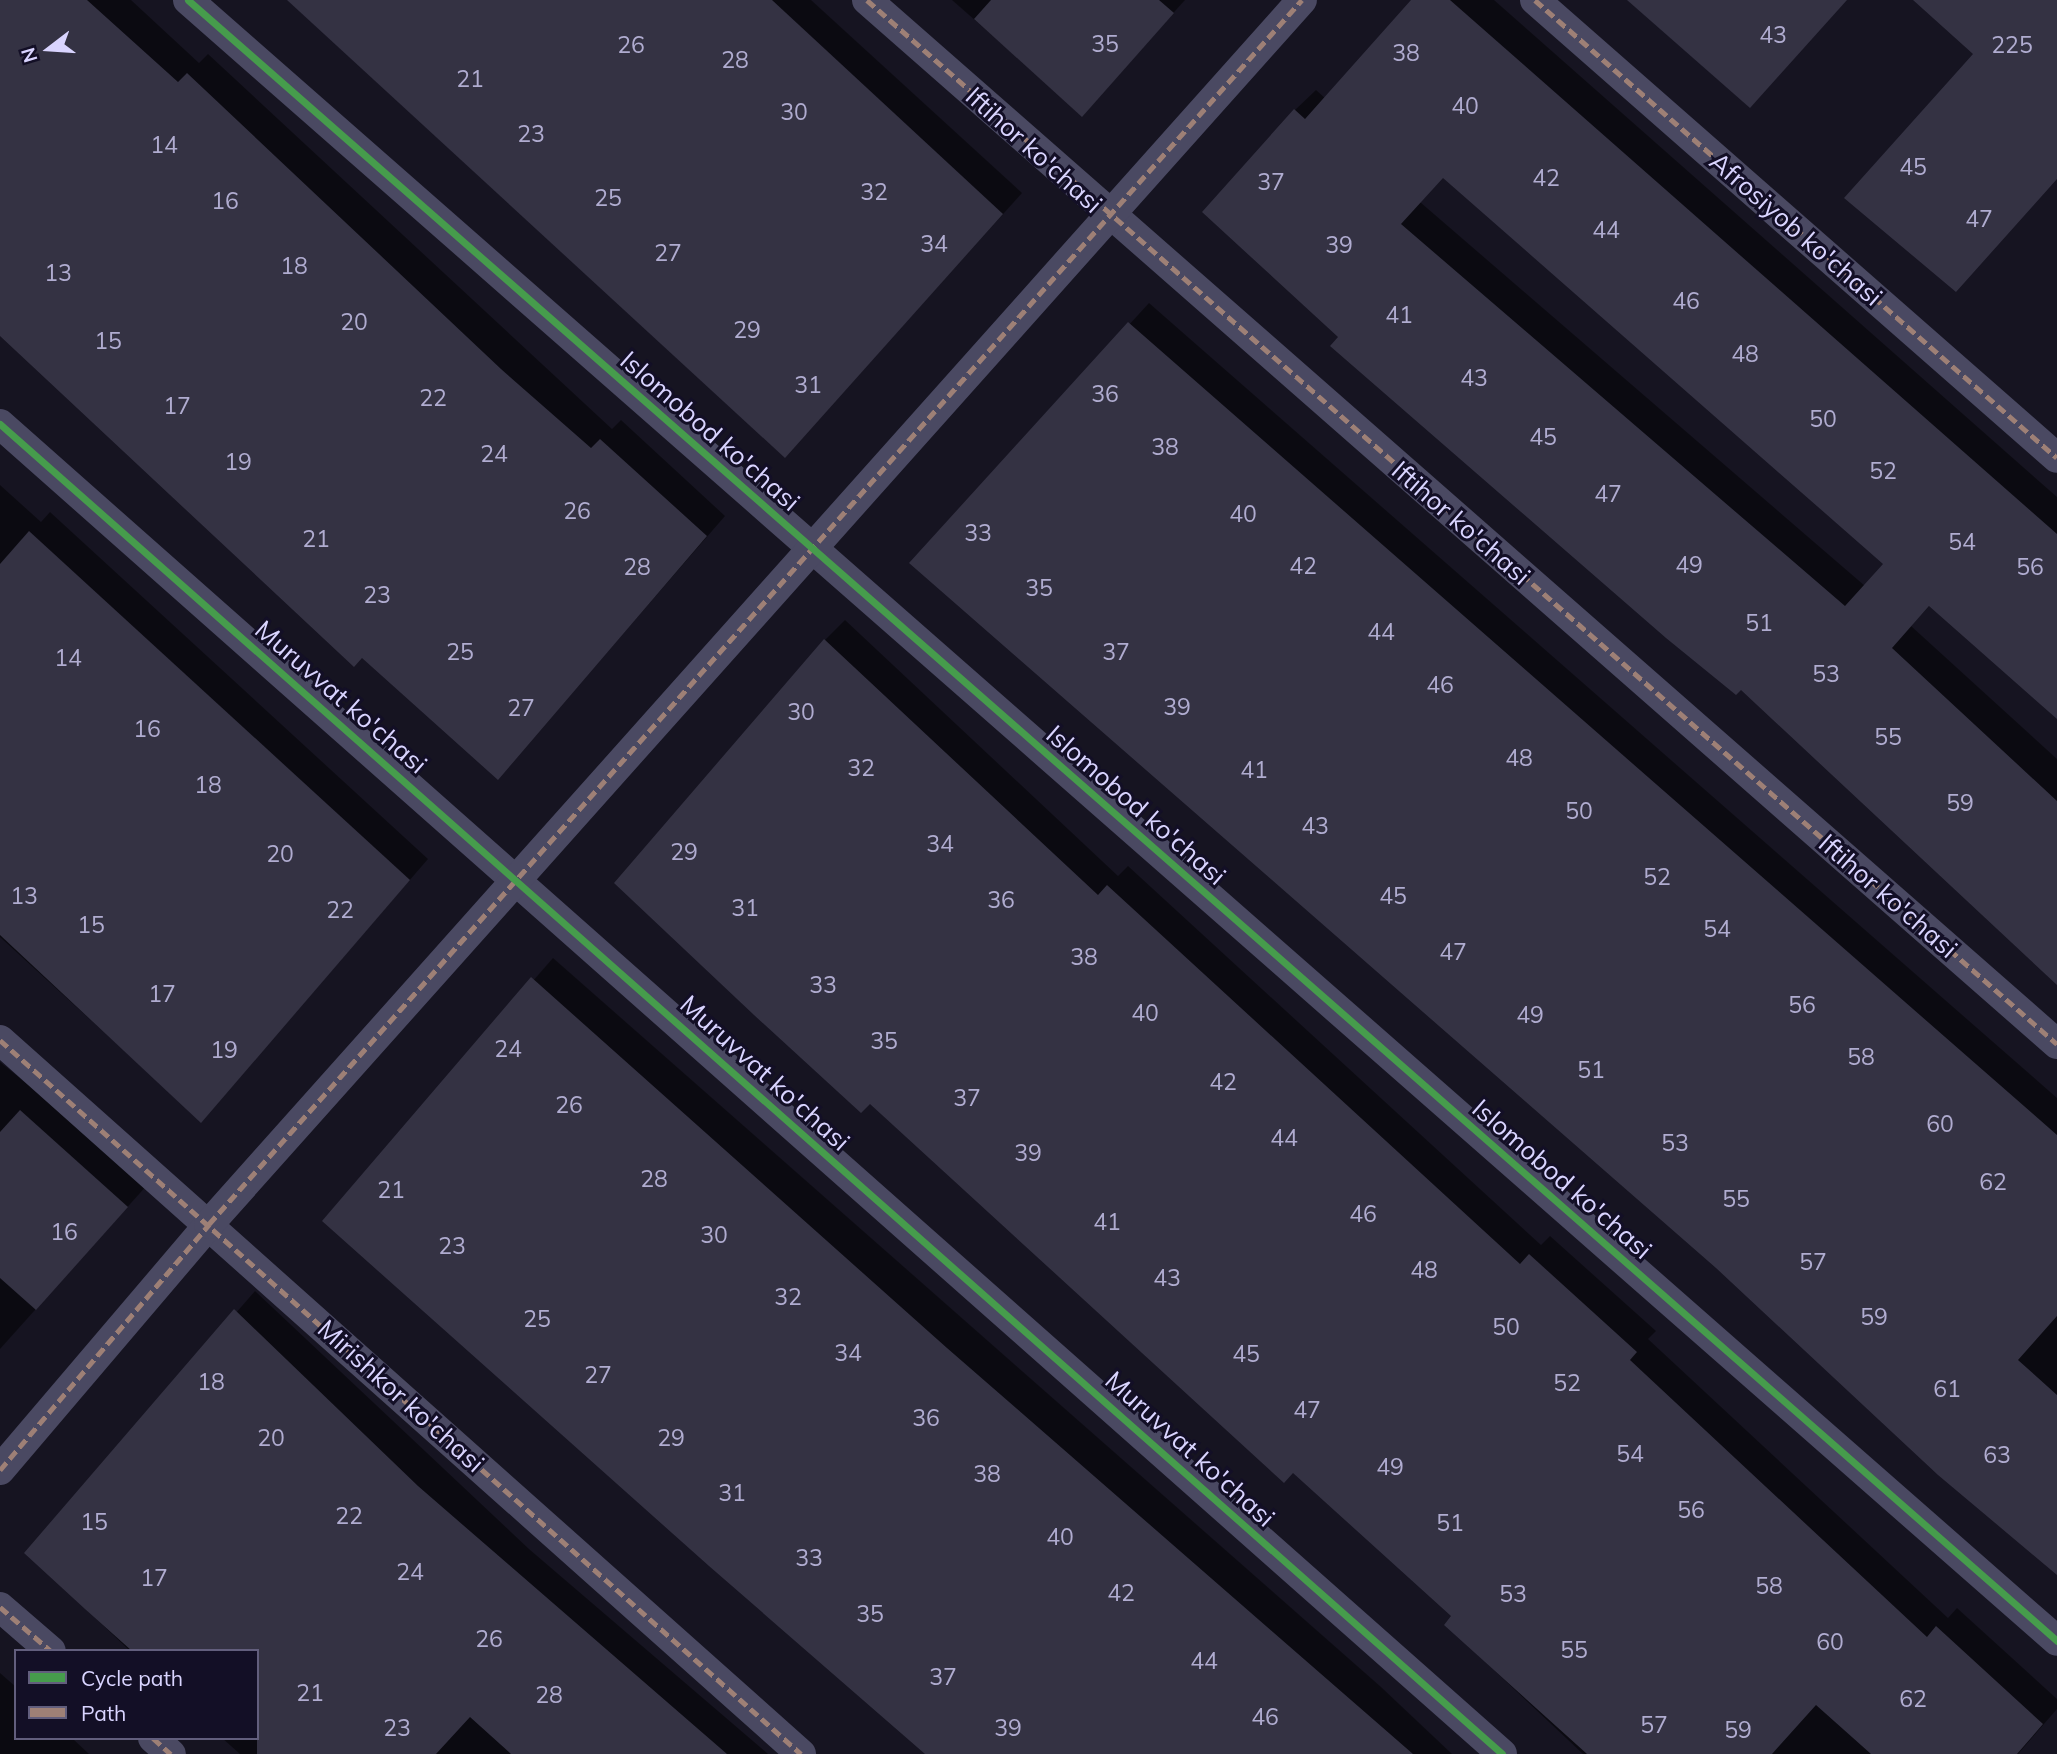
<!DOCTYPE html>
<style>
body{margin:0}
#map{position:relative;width:2057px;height:1754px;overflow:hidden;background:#161421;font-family:Mulish,sans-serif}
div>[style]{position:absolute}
.shadow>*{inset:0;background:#0007}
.building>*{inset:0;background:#343243}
.street>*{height:30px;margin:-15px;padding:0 15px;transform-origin:15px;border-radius:15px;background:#4a4962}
.quiet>*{height:5px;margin-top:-2.5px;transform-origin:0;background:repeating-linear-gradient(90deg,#9e8076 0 10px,transparent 0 15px)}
.cycleway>*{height:7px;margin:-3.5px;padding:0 3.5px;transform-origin:3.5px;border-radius:3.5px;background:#469c4c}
span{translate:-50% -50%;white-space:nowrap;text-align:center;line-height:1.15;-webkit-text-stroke:6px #130f26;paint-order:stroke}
.number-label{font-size:23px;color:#b0acd0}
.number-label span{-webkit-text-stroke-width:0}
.street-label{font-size:26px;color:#d9d4ff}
.legend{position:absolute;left:14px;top:1649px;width:245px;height:91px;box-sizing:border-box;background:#130f26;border:2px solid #625e7d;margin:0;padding:9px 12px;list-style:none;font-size:21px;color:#d9d4ff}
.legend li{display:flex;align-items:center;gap:14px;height:35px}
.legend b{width:35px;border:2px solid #625e7d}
.north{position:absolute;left:14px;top:14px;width:70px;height:70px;-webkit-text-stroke:5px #130f26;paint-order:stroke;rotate:253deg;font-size:19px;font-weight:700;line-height:28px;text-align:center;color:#d9d4ff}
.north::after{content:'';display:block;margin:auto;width:24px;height:32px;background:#d9d4ff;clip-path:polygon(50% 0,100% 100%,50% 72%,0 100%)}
</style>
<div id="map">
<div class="shadow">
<div style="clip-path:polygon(0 0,131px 0,199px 63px,208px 54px,612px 429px,621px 420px,725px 516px,498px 778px,0 335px)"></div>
<div style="clip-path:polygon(289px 0,811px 0,1022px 193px,785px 456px)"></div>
<div style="clip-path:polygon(952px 0,1185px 0,1082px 114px)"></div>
<div style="clip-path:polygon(evenodd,1413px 0,1494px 0,2057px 497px,2057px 716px,1931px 604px,1911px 626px,2057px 759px,2057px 983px,1741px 688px,1340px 337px,1295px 110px,1316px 90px,1326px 99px,1413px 0,1444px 176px,1886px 564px,1865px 586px,1420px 202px,1444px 176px)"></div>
<div style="clip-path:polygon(1149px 303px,2057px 1098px,2057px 1573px,1717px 1266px,911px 563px)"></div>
<div style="clip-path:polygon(0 485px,41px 522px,50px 512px,428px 859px,201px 1121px,0 937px)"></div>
<div style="clip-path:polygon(845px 620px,1118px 876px,1128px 866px,1541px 1245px,1550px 1236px,1656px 1331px,1648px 1339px,1948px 1618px,1957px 1608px,2057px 1699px,2057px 1709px,2018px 1754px,1583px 1754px,1446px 1625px,1453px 1616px,825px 640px)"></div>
<div style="clip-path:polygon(553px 958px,1381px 1687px,1452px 1754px,929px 1754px,324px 1220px)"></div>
<div style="clip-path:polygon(0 1062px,149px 1183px,0 1349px)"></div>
<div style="clip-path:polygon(255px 1291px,529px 1549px,768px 1754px,240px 1754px,222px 1738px,257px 1738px,257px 1651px,130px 1651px,27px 1553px)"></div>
<div style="clip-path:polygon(0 1673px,16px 1687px,16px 1738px,72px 1738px,89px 1754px,0 1754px)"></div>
</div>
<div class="building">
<div style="clip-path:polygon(0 0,87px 0,178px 82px,187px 73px,501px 369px,591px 448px,600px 439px,707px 536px,498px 780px,362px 658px,354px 667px,0 336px)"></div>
<div style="clip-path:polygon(287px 0,772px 0,1003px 214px,785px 458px)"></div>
<div style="clip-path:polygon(991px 0,1159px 0,1174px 13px,1082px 117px,974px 19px)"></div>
<div style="clip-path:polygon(evenodd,1411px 0,1450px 0,2057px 534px,2057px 719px,1929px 606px,1892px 648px,2057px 801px,2057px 985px,1741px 690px,1736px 695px,1666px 638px,1330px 346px,1338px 337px,1202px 212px,1294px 109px,1305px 119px,1411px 0,1443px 178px,1883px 564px,1845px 606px,1401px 224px,1443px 178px)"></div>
<div style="clip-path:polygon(1627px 0,1847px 0,1750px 108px)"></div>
<div style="clip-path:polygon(1913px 0,2057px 0,2057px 179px,1956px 292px,1844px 198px,1973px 54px)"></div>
<div style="clip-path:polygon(1128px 322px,2057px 1135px,2057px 1316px,2018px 1360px,2057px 1395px,2057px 1575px,1938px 1475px,1716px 1268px,909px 563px)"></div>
<div style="clip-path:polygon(29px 531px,410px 880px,201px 1123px,0 935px,0 564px)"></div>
<div style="clip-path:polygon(824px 639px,1098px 895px,1107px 885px,1520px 1264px,1529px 1254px,1637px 1352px,1630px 1360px,1927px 1637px,1936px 1626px,2043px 1724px,2017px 1754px,1871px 1754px,1816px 1705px,1772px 1754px,1587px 1754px,1444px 1625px,1451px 1616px,1293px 1473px,1284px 1483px,870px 1104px,861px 1113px,754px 1015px,614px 883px)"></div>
<div style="clip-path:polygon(531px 977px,947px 1348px,1413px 1754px,925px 1754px,709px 1566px,322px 1221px)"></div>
<div style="clip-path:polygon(20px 1110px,128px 1207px,36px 1310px,0 1278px,0 1132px)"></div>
<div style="clip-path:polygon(234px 1309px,418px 1486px,727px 1754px,511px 1754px,470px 1717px,436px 1754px,257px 1754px,257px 1651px,132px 1651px,85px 1609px,24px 1553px)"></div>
</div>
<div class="street">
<div style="left:188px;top:0;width:2487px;rotate:41.28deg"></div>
<div style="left:867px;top:0;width:1583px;rotate:41.26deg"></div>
<div style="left:1535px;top:0;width:694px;rotate:41.26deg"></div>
<div style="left:0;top:424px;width:2006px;rotate:41.52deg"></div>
<div style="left:0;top:1040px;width:1073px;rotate:41.71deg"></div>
<div style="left:0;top:1470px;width:323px;rotate:-49.6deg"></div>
<div style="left:209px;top:1224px;width:1641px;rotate:-48.24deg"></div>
<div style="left:0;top:1607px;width:67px;rotate:40.8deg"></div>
<div style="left:153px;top:1738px;width:24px;rotate:42deg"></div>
</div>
<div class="quiet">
<div style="left:867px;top:0;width:1583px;rotate:41.26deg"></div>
<div style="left:1535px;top:0;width:694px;rotate:41.26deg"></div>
<div style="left:0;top:1040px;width:1073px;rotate:41.71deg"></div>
<div style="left:0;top:1470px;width:323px;rotate:-49.6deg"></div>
<div style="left:209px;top:1224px;width:1641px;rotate:-48.24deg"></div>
<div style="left:0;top:1607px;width:67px;rotate:40.8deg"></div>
<div style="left:153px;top:1738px;width:24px;rotate:42deg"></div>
</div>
<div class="cycleway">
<div style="left:188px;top:0;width:2487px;rotate:41.28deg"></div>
<div style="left:0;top:424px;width:2006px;rotate:41.52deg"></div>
</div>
<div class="number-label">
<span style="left:1773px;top:35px">43</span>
<span style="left:1105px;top:44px">35</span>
<span style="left:631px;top:45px">26</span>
<span style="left:2012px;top:45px">225</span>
<span style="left:1406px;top:53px">38</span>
<span style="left:735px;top:60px">28</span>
<span style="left:470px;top:79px">21</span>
<span style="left:1465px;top:106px">40</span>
<span style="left:794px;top:112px">30</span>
<span style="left:531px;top:134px">23</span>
<span style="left:164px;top:145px">14</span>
<span style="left:1913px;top:167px">45</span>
<span style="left:1546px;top:178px">42</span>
<span style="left:1271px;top:182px">37</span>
<span style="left:874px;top:192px">32</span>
<span style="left:608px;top:198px">25</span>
<span style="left:225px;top:201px">16</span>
<span style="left:1979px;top:219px">47</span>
<span style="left:1606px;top:230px">44</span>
<span style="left:934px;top:244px">34</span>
<span style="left:1339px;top:245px">39</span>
<span style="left:668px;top:253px">27</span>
<span style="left:294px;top:266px">18</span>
<span style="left:58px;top:273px">13</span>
<span style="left:1686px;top:301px">46</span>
<span style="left:1399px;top:315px">41</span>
<span style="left:354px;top:322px">20</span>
<span style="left:747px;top:330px">29</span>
<span style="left:108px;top:341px">15</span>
<span style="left:1745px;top:354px">48</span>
<span style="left:1474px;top:378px">43</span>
<span style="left:808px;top:385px">31</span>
<span style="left:1105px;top:394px">36</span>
<span style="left:433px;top:398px">22</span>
<span style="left:177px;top:406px">17</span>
<span style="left:1823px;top:419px">50</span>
<span style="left:1543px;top:437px">45</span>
<span style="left:1165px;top:447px">38</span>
<span style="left:494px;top:454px">24</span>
<span style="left:238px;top:462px">19</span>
<span style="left:1883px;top:471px">52</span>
<span style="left:1608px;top:494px">47</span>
<span style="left:577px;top:511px">26</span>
<span style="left:1243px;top:514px">40</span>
<span style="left:978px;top:533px">33</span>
<span style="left:316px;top:539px">21</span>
<span style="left:1962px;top:542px">54</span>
<span style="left:1689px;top:565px">49</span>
<span style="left:1303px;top:566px">42</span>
<span style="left:637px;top:567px">28</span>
<span style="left:2030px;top:567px">56</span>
<span style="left:1039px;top:588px">35</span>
<span style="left:377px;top:595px">23</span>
<span style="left:1759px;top:623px">51</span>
<span style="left:1381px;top:632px">44</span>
<span style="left:460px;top:652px">25</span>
<span style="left:1116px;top:652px">37</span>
<span style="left:68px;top:658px">14</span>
<span style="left:1826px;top:674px">53</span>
<span style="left:1440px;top:685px">46</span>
<span style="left:1177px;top:707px">39</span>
<span style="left:521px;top:708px">27</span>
<span style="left:801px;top:712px">30</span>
<span style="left:147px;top:729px">16</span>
<span style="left:1888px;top:737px">55</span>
<span style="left:1519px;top:758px">48</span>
<span style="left:861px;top:768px">32</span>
<span style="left:1254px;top:770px">41</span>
<span style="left:208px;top:785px">18</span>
<span style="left:1960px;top:803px">59</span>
<span style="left:1579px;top:811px">50</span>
<span style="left:1315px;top:826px">43</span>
<span style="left:940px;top:844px">34</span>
<span style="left:684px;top:852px">29</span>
<span style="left:280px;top:854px">20</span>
<span style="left:1657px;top:877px">52</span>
<span style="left:24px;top:896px">13</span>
<span style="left:1393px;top:896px">45</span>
<span style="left:1001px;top:900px">36</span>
<span style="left:745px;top:908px">31</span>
<span style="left:340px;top:910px">22</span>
<span style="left:91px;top:925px">15</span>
<span style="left:1717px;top:929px">54</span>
<span style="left:1453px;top:952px">47</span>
<span style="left:1084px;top:957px">38</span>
<span style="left:823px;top:985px">33</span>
<span style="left:162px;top:994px">17</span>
<span style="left:1802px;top:1005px">56</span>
<span style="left:1145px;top:1013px">40</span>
<span style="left:1530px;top:1015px">49</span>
<span style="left:884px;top:1041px">35</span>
<span style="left:508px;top:1049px">24</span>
<span style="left:224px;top:1050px">19</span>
<span style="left:1861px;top:1057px">58</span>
<span style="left:1591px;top:1070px">51</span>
<span style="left:1223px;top:1082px">42</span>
<span style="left:967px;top:1098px">37</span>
<span style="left:569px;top:1105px">26</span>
<span style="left:1940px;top:1124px">60</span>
<span style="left:1284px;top:1138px">44</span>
<span style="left:1675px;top:1143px">53</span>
<span style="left:1028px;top:1153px">39</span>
<span style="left:654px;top:1179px">28</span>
<span style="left:1993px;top:1182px">62</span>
<span style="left:391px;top:1190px">21</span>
<span style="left:1736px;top:1199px">55</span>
<span style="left:1363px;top:1214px">46</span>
<span style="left:1107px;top:1222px">41</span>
<span style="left:64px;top:1232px">16</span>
<span style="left:714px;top:1235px">30</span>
<span style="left:452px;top:1246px">23</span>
<span style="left:1813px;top:1262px">57</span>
<span style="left:1424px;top:1270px">48</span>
<span style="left:1167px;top:1278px">43</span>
<span style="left:788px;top:1297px">32</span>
<span style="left:1874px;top:1317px">59</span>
<span style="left:537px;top:1319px">25</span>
<span style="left:1506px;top:1327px">50</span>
<span style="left:848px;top:1353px">34</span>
<span style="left:1246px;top:1354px">45</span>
<span style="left:598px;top:1375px">27</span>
<span style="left:211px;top:1382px">18</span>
<span style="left:1567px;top:1383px">52</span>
<span style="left:1947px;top:1389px">61</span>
<span style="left:1307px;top:1410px">47</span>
<span style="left:926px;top:1418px">36</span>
<span style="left:271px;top:1438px">20</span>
<span style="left:671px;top:1438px">29</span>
<span style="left:1630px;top:1454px">54</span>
<span style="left:1997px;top:1455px">63</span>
<span style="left:1390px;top:1467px">49</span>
<span style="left:987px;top:1474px">38</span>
<span style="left:732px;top:1493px">31</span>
<span style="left:1691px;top:1510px">56</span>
<span style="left:349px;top:1516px">22</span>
<span style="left:94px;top:1522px">15</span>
<span style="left:1450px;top:1523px">51</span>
<span style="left:1060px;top:1537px">40</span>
<span style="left:809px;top:1558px">33</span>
<span style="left:410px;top:1572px">24</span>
<span style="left:154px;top:1578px">17</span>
<span style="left:1769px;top:1586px">58</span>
<span style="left:1121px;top:1593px">42</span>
<span style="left:1513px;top:1594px">53</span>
<span style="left:870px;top:1614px">35</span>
<span style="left:489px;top:1639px">26</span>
<span style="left:1830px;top:1642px">60</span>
<span style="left:1574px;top:1650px">55</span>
<span style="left:1204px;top:1661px">44</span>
<span style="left:943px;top:1677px">37</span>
<span style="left:310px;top:1693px">21</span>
<span style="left:549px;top:1695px">28</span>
<span style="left:1913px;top:1699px">62</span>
<span style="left:1265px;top:1717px">46</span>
<span style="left:1654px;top:1725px">57</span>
<span style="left:397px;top:1728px">23</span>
<span style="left:1008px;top:1728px">39</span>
<span style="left:1738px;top:1730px">59</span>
</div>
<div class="street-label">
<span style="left:1034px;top:150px;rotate:42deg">Iftihor ko'chasi</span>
<span style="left:1796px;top:229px;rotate:41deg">Afrosiyob ko'chasi</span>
<span style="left:710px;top:431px;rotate:41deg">Islomobod ko'chasi</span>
<span style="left:1461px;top:523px;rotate:41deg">Iftihor ko'chasi</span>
<span style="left:341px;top:697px;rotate:41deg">Muruvvat ko'chasi</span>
<span style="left:1136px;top:805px;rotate:41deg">Islomobod ko'chasi</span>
<span style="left:1888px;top:896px;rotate:41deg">Iftihor ko'chasi</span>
<span style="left:765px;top:1073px;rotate:42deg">Muruvvat ko'chasi</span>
<span style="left:1562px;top:1179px;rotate:41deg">Islomobod ko'chasi</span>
<span style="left:401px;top:1396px;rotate:42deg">Mirishkor ko'chasi</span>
<span style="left:1190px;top:1449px;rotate:42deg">Muruvvat ko'chasi</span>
</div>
<ul class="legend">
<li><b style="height:9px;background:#469c4c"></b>Cycle path</li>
<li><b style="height:9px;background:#9e8076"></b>Path</li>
</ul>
<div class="north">N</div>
</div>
